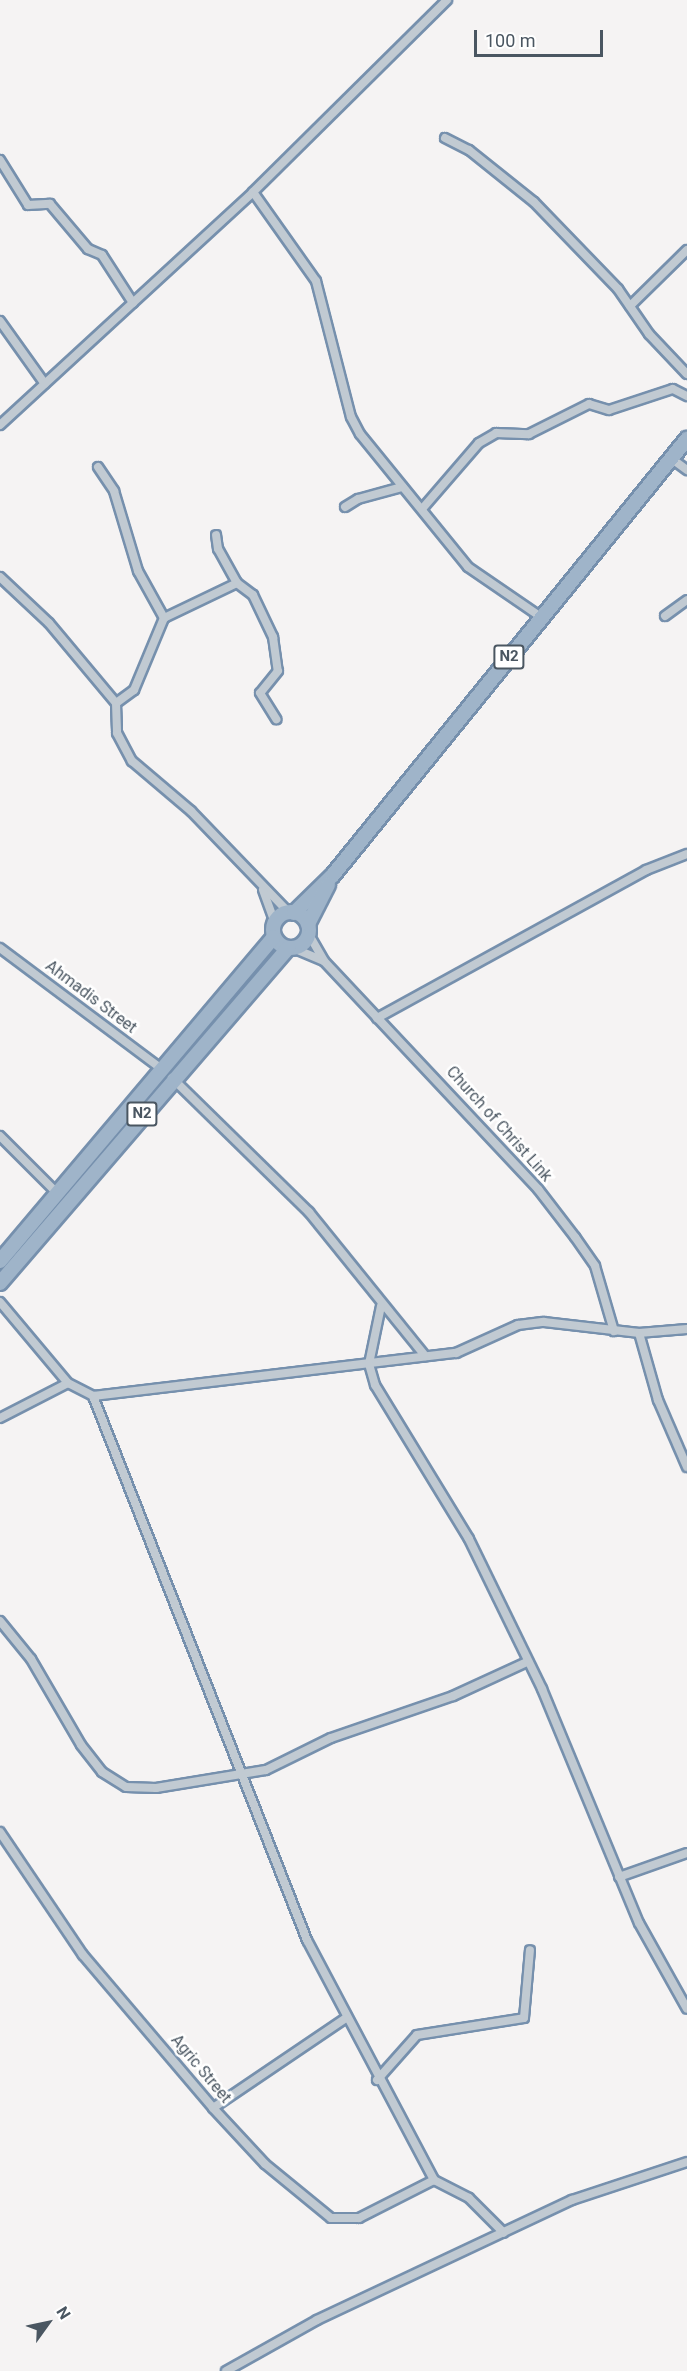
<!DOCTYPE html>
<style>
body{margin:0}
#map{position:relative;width:687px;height:2371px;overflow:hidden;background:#f5f3f3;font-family:Roboto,sans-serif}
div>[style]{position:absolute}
.roads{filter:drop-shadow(2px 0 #7690ad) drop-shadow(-2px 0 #7690ad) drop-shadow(0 2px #7690ad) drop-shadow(0 -2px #7690ad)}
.minor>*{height:8px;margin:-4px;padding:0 4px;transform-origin:4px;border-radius:4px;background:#c1cad2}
.trunk>*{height:14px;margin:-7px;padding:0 7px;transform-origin:7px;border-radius:7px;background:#9fb4c9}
.trunk>.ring{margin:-7px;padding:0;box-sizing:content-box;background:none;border:14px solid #9fb4c9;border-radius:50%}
span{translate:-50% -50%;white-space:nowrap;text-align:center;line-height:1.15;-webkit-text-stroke:5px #fff;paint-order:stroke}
.shield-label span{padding:2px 4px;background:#fff;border:2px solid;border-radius:4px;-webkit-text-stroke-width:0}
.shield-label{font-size:15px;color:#4a5661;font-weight:700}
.street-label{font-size:16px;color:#4a5661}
.north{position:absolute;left:18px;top:2293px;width:60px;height:60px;-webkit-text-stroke:4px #fff;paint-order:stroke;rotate:57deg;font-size:16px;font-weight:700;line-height:24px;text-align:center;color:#4a5661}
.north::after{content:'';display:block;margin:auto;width:21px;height:27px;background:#4a5661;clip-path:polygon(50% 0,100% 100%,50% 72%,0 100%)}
.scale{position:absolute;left:474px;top:30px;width:129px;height:27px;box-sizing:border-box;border:3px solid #4a5661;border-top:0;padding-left:8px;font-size:18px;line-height:21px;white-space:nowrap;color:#4a5661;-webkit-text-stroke:4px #fff;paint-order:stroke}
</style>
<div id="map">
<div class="roads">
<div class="minor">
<div style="left:445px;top:138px;width:27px;rotate:27deg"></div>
<div style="left:469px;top:150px;width:83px;rotate:38.7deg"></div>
<div style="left:534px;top:202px;width:121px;rotate:46deg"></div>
<div style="left:618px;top:289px;width:55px;rotate:55.4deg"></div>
<div style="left:649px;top:334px;width:55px;rotate:46.5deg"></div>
<div style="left:0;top:160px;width:53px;rotate:58.1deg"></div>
<div style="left:28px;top:205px;width:22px;rotate:-3deg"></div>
<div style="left:50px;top:204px;width:59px;rotate:49.8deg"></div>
<div style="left:88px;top:249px;width:15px;rotate:23deg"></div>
<div style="left:102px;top:255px;width:57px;rotate:57.1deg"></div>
<div style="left:253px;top:192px;width:109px;rotate:54.7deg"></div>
<div style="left:316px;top:281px;width:140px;rotate:75.6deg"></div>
<div style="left:351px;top:417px;width:19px;rotate:62deg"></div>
<div style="left:360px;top:434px;width:171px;rotate:50.9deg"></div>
<div style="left:468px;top:567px;width:88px;rotate:34.4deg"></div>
<div style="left:630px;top:306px;width:80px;rotate:-44.5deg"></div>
<div style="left:0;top:321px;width:77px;rotate:54.5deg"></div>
<div style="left:0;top:425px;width:344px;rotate:-42.6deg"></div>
<div style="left:253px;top:192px;width:273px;rotate:-44.7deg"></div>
<div style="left:672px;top:459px;width:19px;rotate:36deg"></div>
<div style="left:98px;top:467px;width:29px;rotate:56deg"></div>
<div style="left:114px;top:491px;width:84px;rotate:73.3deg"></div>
<div style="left:138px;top:571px;width:54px;rotate:61deg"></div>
<div style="left:164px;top:618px;width:78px;rotate:112.6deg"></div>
<div style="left:134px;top:690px;width:22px;rotate:144deg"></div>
<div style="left:345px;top:507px;width:15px;rotate:-32deg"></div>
<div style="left:358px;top:499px;width:46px;rotate:-15.3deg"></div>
<div style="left:422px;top:509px;width:87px;rotate:-49.2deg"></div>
<div style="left:479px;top:443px;width:20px;rotate:-30deg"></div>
<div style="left:496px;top:433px;width:33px;rotate:2deg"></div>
<div style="left:529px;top:434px;width:67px;rotate:-26.6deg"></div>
<div style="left:589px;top:404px;width:21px;rotate:17deg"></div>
<div style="left:609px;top:410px;width:67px;rotate:-18.2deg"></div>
<div style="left:673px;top:389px;width:16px;rotate:27deg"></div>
<div style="left:0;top:577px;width:67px;rotate:43.2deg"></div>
<div style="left:49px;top:623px;width:104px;rotate:50.1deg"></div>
<div style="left:116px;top:703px;width:30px;rotate:88deg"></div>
<div style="left:117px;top:733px;width:32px;rotate:62deg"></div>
<div style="left:132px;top:761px;width:77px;rotate:40.3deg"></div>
<div style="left:191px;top:811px;width:141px;rotate:46.1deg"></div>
<div style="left:237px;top:583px;width:20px;rotate:37deg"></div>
<div style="left:253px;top:595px;width:47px;rotate:64.5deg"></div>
<div style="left:273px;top:637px;width:34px;rotate:82deg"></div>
<div style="left:278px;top:671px;width:28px;rotate:129deg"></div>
<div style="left:260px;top:693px;width:31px;rotate:58deg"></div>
<div style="left:665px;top:616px;width:27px;rotate:-36deg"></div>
<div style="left:164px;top:618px;width:81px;rotate:-25.6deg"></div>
<div style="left:237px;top:583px;width:39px;rotate:-119deg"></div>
<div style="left:218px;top:549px;width:14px;rotate:-98deg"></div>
<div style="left:263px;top:890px;width:35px;rotate:70deg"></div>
<div style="left:308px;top:933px;width:32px;rotate:60deg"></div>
<div style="left:324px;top:961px;width:313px;rotate:46.8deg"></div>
<div style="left:538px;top:1189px;width:61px;rotate:52.4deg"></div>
<div style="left:575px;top:1237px;width:35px;rotate:55deg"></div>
<div style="left:595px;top:1266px;width:68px;rotate:73.7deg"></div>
<div style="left:0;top:948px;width:204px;rotate:36.8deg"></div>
<div style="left:293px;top:948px;width:33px;rotate:23deg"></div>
<div style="left:377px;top:1018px;width:307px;rotate:-28.8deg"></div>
<div style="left:646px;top:870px;width:44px;rotate:-21.3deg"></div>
<div style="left:172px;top:1078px;width:192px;rotate:44.4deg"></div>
<div style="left:309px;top:1212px;width:185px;rotate:51.1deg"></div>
<div style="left:0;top:1136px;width:81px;rotate:45deg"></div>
<div style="left:0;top:1302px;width:106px;rotate:50deg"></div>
<div style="left:68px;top:1383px;width:28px;rotate:27deg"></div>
<div style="left:93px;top:1396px;width:366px;rotate:-6.8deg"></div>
<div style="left:456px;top:1353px;width:68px;rotate:-24.3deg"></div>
<div style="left:518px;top:1325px;width:26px;rotate:-7deg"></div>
<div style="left:544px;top:1322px;width:96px;rotate:6.6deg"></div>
<div style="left:639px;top:1333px;width:48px;rotate:-4.8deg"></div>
<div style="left:381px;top:1306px;width:59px;rotate:101.7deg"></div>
<div style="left:369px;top:1364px;width:22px;rotate:74deg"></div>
<div style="left:375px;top:1385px;width:180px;rotate:58.6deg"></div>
<div style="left:469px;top:1539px;width:167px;rotate:64deg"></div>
<div style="left:542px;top:1689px;width:253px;rotate:67.5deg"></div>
<div style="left:639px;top:1923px;width:98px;rotate:60.8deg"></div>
<div style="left:639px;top:1333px;width:70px;rotate:74.2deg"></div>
<div style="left:658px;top:1400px;width:73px;rotate:66.6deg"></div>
<div style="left:93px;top:1396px;width:585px;rotate:68.53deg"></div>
<div style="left:307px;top:1940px;width:272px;rotate:62.1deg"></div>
<div style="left:434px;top:2180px;width:39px;rotate:27deg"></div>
<div style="left:469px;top:2198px;width:49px;rotate:45deg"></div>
<div style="left:0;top:1418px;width:76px;rotate:-27.2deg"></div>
<div style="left:0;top:1621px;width:49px;rotate:50.8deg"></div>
<div style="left:31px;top:1659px;width:99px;rotate:59.8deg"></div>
<div style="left:81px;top:1745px;width:34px;rotate:52deg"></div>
<div style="left:102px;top:1772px;width:28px;rotate:32deg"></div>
<div style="left:126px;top:1787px;width:30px;rotate:2deg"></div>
<div style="left:156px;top:1788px;width:111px;rotate:-9.3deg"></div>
<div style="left:266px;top:1770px;width:72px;rotate:-26.2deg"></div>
<div style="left:331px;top:1738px;width:129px;rotate:-19deg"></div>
<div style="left:453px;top:1696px;width:81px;rotate:-24.7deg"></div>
<div style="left:0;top:1832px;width:148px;rotate:56deg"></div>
<div style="left:83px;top:1955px;width:201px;rotate:49.6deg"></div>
<div style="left:213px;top:2108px;width:76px;rotate:47.1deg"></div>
<div style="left:265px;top:2164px;width:85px;rotate:39.3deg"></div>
<div style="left:331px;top:2218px;width:28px"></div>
<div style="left:359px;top:2218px;width:84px;rotate:-26.9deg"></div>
<div style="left:619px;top:1877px;width:72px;rotate:-19.4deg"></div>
<div style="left:377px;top:2080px;width:60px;rotate:-48.4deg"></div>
<div style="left:417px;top:2035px;width:108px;rotate:-9deg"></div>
<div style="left:524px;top:2018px;width:68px;rotate:-85deg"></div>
<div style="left:213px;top:2108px;width:161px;rotate:-34.1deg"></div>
<div style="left:226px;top:2371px;width:104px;rotate:-29.3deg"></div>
<div style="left:317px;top:2320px;width:282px;rotate:-25.2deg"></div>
<div style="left:572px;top:2200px;width:121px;rotate:-18.3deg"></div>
</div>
<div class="trunk">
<div class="ring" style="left:273px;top:912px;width:22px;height:22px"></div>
<div style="left:294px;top:913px;width:54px;rotate:-44.3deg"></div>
<div style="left:333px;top:875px;width:562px;rotate:-50.93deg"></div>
<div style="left:308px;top:924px;width:44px;rotate:-62.9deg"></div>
<div style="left:0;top:1261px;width:424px;rotate:-49.8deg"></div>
<div style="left:0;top:1283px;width:442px;rotate:-49.3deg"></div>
</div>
</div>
<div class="shield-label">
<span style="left:509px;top:657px">N2</span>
<span style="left:142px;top:1114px">N2</span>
</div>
<div class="street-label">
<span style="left:91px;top:997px;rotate:37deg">Ahmadis Street</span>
<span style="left:499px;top:1124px;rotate:48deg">Church of Christ Link</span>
<span style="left:201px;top:2069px;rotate:50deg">Agric Street</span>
</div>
<div class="north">N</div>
<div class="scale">100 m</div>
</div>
